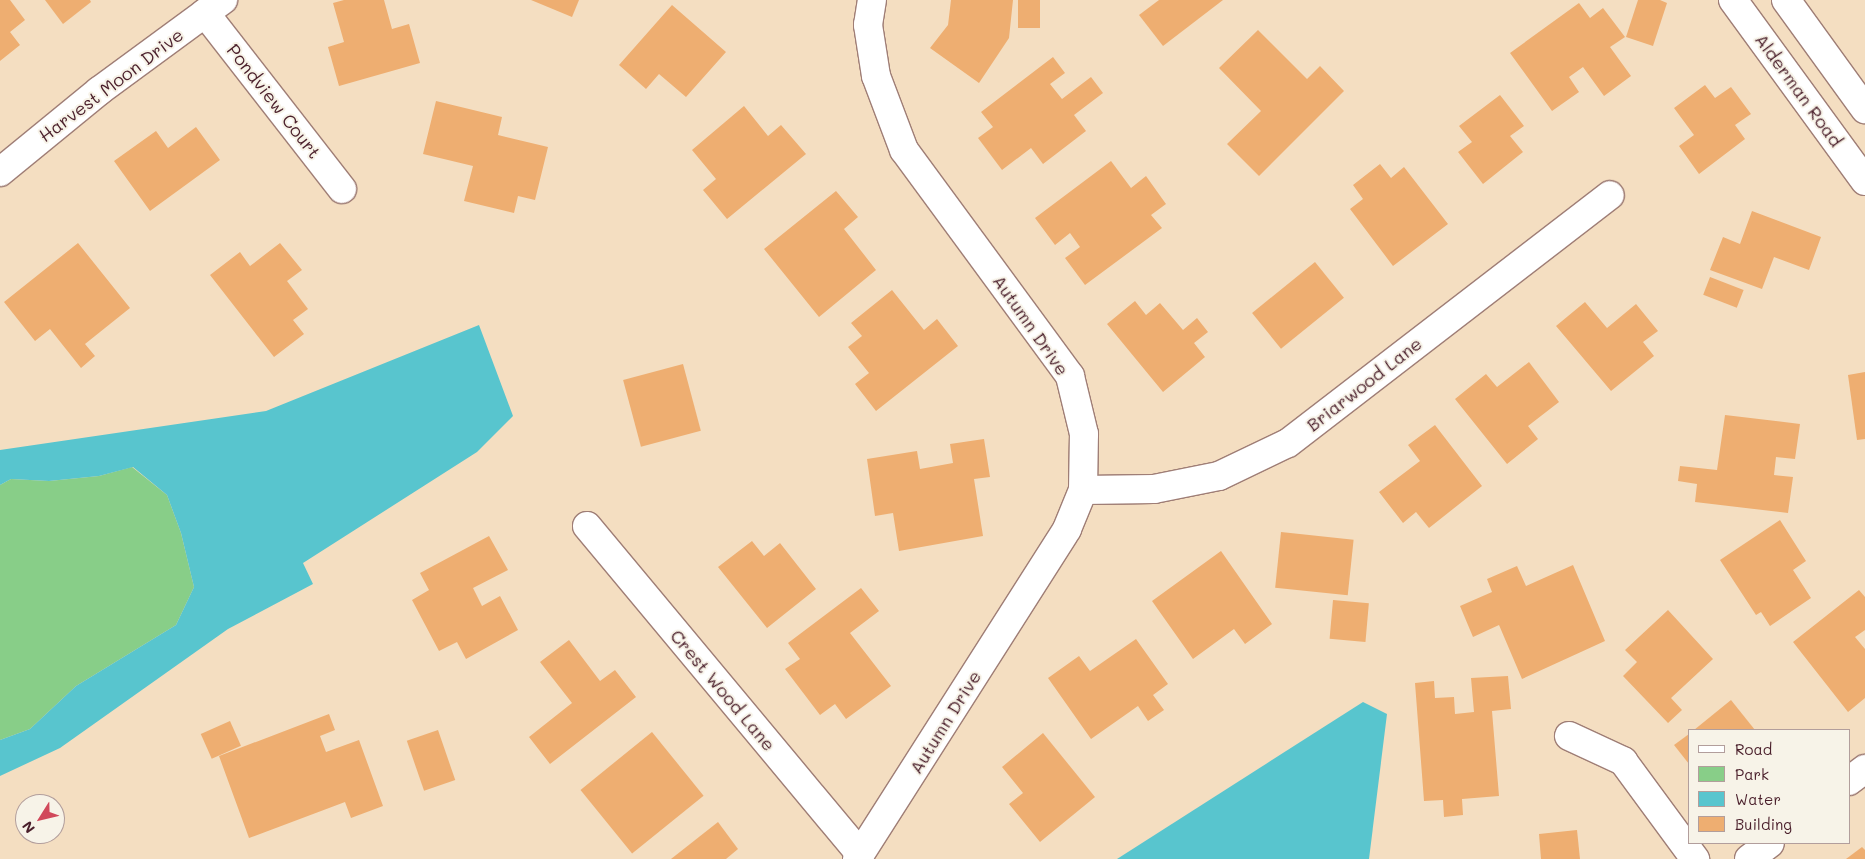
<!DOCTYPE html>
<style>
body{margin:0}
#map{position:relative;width:1865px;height:859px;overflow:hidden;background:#f4dec1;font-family:Mali,sans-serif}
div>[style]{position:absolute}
.green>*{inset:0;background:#88ce88}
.water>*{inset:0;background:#58c5ce}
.building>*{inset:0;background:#eeae71;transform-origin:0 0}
.roads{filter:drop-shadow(1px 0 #9f7e76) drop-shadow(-1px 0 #9f7e76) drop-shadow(0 1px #9f7e76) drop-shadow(0 -1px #9f7e76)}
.minor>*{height:28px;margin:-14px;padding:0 14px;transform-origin:14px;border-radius:14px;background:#fff}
.major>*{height:28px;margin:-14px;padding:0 14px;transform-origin:14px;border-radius:14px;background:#fff}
span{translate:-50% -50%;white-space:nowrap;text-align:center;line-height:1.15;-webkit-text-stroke:4px #f7f3e8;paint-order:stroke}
.street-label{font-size:18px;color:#4a1f2b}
.legend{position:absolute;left:1688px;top:729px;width:162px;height:115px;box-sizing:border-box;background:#f7f3e8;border:1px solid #b29e9c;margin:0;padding:6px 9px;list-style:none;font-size:15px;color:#4a1f2b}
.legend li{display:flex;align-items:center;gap:10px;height:25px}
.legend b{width:25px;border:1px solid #b29e9c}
.north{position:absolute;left:15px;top:794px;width:50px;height:50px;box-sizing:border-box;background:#f7f3e8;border:1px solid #b29e9c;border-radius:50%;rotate:234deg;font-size:14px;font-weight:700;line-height:20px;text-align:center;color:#4a1f2b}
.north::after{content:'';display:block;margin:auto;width:18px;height:22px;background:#d1495b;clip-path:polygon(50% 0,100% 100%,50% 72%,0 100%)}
</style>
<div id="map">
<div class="green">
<div style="clip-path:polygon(132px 467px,167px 495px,181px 533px,194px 587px,176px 625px,76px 686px,30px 729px,0 740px,0 485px,11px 479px,49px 481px,99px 476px)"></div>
</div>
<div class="water">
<div style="clip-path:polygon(479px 325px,513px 416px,477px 452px,303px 563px,313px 584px,228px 629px,60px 748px,0 776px,0 740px,30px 729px,76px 686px,176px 625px,194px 587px,181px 533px,167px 495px,133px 467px,99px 476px,49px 481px,11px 479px,0 485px,0 450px,266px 411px)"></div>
<div style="clip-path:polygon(1363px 702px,1387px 714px,1369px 859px,1117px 859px)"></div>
</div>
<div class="building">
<div style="clip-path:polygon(0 0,10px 0,25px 20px,10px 32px,20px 45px,0 61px)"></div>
<div style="clip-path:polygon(45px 0,90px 0,91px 2px,63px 24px)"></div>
<div style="clip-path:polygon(344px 0,384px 0,392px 29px,409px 24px,420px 63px,339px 86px,328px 47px,344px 42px,333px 3px)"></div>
<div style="clip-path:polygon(531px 0,579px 0,572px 17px)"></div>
<div style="clip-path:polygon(951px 0,1013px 0,1009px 38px,979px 83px,930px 48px,948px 25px)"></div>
<div style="left:1018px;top:0;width:22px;height:28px"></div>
<div style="clip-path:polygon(1159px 0,1223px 0,1163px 46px,1139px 15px)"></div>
<div style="clip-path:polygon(1638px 0,1660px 0,1667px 3px,1653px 46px,1626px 37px)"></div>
<div style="clip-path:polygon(1579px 3px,1590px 18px,1603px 8px,1625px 37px,1610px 47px,1631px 76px,1604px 96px,1583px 67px,1569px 77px,1579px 92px,1552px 111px,1510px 53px)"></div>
<div style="clip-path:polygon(672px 5px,726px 52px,686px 97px,659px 74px,646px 89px,619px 65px)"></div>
<div style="clip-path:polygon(1258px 30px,1307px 79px,1320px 66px,1344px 91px,1259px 176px,1227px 144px,1261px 111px,1219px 68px)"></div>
<div style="clip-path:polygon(1053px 57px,1065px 73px,1050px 84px,1062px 99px,1091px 77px,1103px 93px,1074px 115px,1086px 131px,1043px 164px,1031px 148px,1002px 170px,978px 138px,993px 127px,981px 112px)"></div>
<div style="clip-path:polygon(1705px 85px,1715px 98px,1731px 87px,1751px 114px,1735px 125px,1745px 139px,1699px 174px,1679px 146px,1694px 135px,1674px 108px)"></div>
<div style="clip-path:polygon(1500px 95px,1524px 126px,1510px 136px,1523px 152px,1483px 184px,1458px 152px,1472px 142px,1459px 126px)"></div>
<div style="clip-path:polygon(436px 101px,502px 117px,498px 135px,548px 147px,535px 200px,518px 196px,514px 213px,464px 201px,473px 166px,423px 154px)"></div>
<div style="clip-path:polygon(744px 106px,768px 136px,781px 125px,806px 154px,727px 219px,703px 190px,716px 179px,692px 150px)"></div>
<div style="clip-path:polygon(196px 127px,220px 160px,150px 211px,114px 161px,156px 131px,168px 148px)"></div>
<div style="clip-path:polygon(1111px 161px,1131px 188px,1146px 176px,1166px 204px,1151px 215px,1162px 228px,1085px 285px,1065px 258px,1080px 247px,1070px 233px,1055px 245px,1035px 218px)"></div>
<div style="clip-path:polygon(1380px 164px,1391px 178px,1404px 167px,1448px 224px,1393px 266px,1350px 209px,1363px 199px,1353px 185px)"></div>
<div style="clip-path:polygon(836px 191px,858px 217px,844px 229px,876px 270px,819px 317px,764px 249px)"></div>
<div style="clip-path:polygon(1752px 211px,1821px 237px,1809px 270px,1774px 257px,1762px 289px,1710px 270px,1723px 237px,1740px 244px)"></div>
<div style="clip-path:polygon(78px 243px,130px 308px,85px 344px,95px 356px,81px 368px,50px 329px,35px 341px,4px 302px)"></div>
<div style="clip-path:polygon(280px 243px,302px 270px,287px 281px,308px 309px,293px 320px,304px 334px,274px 357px,210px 275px,240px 252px,250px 266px)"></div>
<div style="left:1315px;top:262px;width:46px;height:81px;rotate:51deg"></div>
<div style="left:1710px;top:277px;width:36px;height:19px;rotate:21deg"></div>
<div style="clip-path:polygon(892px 290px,924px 330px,937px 319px,958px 346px,876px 411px,855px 384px,869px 373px,848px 347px,862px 336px,851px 323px)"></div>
<div style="clip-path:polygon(1135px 301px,1146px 315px,1160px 303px,1183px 330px,1197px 318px,1208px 332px,1194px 343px,1205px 357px,1163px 392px,1107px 324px)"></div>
<div style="clip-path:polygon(1585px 302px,1607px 328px,1636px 304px,1658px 331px,1643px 342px,1654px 356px,1611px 391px,1556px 326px)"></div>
<div style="clip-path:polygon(1529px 362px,1559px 402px,1528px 426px,1538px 439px,1507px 464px,1455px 399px,1486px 374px,1497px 387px)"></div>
<div style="left:683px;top:364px;width:69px;height:62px;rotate:75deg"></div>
<div style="clip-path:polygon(1865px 372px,1865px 439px,1857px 440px,1848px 375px)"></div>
<div style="clip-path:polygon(1725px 415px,1800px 424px,1795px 459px,1776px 457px,1774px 475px,1793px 477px,1788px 513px,1695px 502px,1697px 484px,1678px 481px,1680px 466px,1717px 470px)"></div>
<div style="clip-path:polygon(1435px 425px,1482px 486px,1429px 528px,1416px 512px,1403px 523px,1379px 492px,1420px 461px,1408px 445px)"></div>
<div style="clip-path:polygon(984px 439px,990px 477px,974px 479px,983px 536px,899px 551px,893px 513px,875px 516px,867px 459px,917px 451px,920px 469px,953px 463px,950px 444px)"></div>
<div style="clip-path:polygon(1780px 520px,1806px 561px,1793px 570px,1811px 598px,1770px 626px,1761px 612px,1756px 615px,1720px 560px)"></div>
<div style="left:1281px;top:532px;width:73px;height:56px;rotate:6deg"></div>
<div style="clip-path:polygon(489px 536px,508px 570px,473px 588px,482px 606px,500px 596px,518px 630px,466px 659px,457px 642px,439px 651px,412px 600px,429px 590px,420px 573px)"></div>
<div style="clip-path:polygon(752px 541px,764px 556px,780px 543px,816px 589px,767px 628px,718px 567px)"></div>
<div style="clip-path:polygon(1221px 551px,1272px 624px,1245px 644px,1234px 629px,1193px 659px,1152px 601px)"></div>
<div style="clip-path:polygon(1573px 565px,1605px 641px,1522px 679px,1499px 625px,1473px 637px,1460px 606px,1492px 592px,1487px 579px,1517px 566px,1526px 586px)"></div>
<div style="clip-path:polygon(861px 588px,879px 611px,850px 633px,891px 686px,846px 719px,835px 704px,820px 715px,785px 669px,800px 659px,788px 643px)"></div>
<div style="clip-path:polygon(1859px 590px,1865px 597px,1865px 630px,1855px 637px,1865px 649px,1865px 698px,1848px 712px,1793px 642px)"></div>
<div style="left:1333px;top:600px;width:36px;height:39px;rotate:5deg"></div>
<div style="clip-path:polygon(1668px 610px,1713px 659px,1671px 698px,1682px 710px,1668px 723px,1623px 676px,1637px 662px,1625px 650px)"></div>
<div style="clip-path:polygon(1136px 639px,1168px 684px,1153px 695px,1164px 710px,1148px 721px,1138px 706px,1091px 739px,1048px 678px,1079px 656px,1090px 671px)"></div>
<div style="clip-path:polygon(569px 640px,600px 681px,615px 670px,636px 697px,550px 764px,529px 737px,572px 703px,540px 662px)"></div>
<div style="clip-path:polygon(1508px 676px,1511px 709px,1492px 711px,1499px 796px,1462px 799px,1463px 815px,1444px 817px,1443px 800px,1424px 801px,1415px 683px,1434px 681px,1435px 698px,1454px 697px,1455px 714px,1474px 712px,1471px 678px)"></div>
<div style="clip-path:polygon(1731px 700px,1755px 730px,1694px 730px)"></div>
<div style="clip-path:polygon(329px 714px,335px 730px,320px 736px,326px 752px,359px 740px,383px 806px,351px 818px,345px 802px,249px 838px,219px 756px)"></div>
<div style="left:230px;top:721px;width:27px;height:32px;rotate:66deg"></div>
<div style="left:438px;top:730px;width:53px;height:33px;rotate:71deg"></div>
<div style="left:652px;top:732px;width:82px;height:92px;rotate:51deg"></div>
<div style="clip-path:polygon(1043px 733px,1095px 797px,1040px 842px,1009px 804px,1023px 793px,1002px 767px)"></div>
<div style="clip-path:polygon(1689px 734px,1689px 764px,1674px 745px)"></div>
<div style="clip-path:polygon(718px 822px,738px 849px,726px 859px,671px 859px)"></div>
<div style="clip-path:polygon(1577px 830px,1580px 859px,1541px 859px,1539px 834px)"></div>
<div style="clip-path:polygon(1862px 847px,1865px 850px,1865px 859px,1846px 859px)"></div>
</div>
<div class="roads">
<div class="minor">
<div style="left:205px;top:13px;width:223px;rotate:52.1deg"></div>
<div style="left:0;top:172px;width:128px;rotate:-39.3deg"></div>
<div style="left:99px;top:91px;width:154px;rotate:-36.3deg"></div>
<div style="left:1083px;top:490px;width:71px;rotate:-0.8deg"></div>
<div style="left:1154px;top:489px;width:66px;rotate:-11.3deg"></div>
<div style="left:1219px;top:476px;width:76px;rotate:-25.6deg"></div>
<div style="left:1288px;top:443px;width:406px;rotate:-37.6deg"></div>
<div style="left:587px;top:526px;width:427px;rotate:50.2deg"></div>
<div style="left:1569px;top:736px;width:60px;rotate:24.8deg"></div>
<div style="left:1623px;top:761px;width:122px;rotate:53.7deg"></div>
<div style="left:1849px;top:781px;width:20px;rotate:-37deg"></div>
<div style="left:857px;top:859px;width:391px;rotate:-57.5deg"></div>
<div style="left:1067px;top:529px;width:42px;rotate:-67.7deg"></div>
<div style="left:1083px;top:490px;width:56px;rotate:-89deg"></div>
<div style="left:1084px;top:434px;width:60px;rotate:-103.6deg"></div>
<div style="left:1070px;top:376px;width:280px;rotate:-126.3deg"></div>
<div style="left:904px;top:150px;width:79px;rotate:-110.7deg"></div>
<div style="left:876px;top:76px;width:52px;rotate:-98.9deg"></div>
<div style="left:868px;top:25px;width:25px;rotate:-81deg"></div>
<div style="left:1749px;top:859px;width:26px;rotate:-37deg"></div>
</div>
<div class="major">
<div style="left:1733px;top:0;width:224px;rotate:53.9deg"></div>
<div style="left:1786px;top:0;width:135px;rotate:54.1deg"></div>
</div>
</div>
<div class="street-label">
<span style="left:111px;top:85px;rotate:-37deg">Harvest Moon Drive</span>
<span style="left:1799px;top:90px;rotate:54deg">Alderman Road</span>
<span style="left:274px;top:101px;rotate:52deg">Pondview Court</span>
<span style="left:1031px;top:325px;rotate:55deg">Autumn Drive</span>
<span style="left:1364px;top:384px;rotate:-38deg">Briarwood Lane</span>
<span style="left:723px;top:690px;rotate:50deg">Crest Wood Lane</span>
<span style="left:945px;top:722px;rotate:-58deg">Autumn Drive</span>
</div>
<ul class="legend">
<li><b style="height:6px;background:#fff"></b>Road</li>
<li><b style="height:14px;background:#88ce88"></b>Park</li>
<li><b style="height:14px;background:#58c5ce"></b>Water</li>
<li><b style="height:14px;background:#eeae71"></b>Building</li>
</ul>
<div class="north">N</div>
</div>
